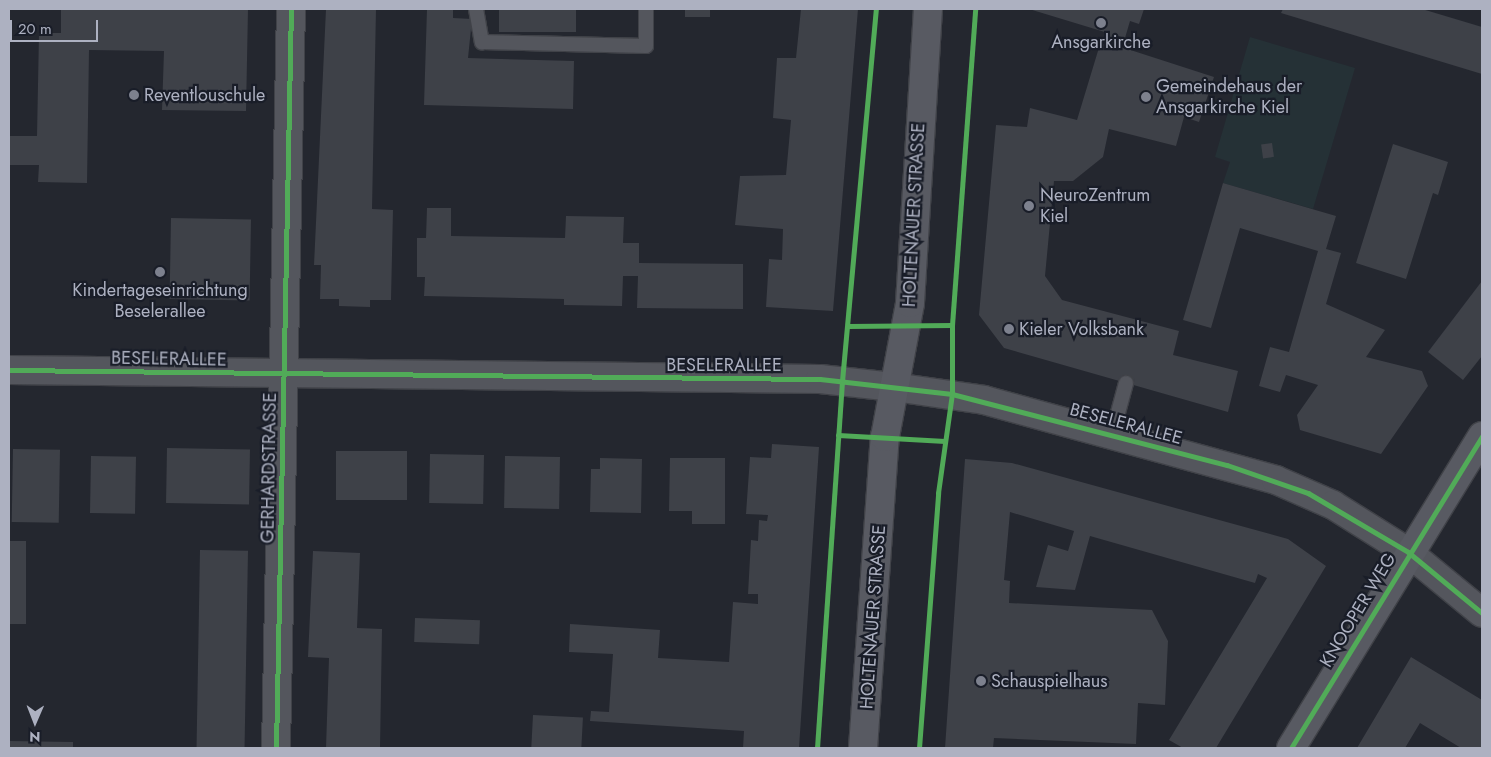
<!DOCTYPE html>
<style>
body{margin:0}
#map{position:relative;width:1491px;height:757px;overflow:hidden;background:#24272f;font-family:Jost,sans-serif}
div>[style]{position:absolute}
.green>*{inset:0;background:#253136}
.building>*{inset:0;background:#3e4148;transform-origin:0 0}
.roads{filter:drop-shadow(1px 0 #404248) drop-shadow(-1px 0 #404248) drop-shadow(0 1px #404248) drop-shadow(0 -1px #404248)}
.service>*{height:14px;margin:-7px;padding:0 7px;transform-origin:7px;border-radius:7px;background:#54565d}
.minor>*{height:28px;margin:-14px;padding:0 14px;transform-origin:14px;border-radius:14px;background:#54565d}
.tertiary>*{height:28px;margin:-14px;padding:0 14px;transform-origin:14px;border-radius:14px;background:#54565d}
.secondary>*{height:28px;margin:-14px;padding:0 14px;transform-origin:14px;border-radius:14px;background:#585a62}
.cycleway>*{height:5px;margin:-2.5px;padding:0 2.5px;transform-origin:2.5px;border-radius:2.5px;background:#51ab58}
.dots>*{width:14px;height:14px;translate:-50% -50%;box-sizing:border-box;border:2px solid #191d28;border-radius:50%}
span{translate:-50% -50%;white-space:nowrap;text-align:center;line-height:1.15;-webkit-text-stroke:4.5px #191d28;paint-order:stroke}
.poi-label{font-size:18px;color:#adb1c1}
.left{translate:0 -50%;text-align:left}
.street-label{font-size:18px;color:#adb1c1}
.frame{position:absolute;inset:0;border:10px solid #adb1c1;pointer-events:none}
.north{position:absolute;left:10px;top:697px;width:50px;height:50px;-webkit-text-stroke:4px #191d28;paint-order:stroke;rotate:181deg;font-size:14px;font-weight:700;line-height:20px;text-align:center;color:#adb1c1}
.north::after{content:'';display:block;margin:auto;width:18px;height:22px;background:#adb1c1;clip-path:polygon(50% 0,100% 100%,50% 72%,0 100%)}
.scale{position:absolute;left:10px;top:20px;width:88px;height:22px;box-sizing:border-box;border:2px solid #adb1c1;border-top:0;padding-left:6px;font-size:15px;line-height:18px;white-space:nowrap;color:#adb1c1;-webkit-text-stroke:4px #191d28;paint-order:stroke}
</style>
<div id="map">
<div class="green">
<div style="clip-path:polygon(1250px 37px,1355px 68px,1313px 209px,1223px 183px,1230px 162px,1215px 157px)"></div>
</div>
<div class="building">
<div style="clip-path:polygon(61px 9px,248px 9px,246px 111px,162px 110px,164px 51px,89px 50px,87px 183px,38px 182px,39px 165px,9px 165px,9px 136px,37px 136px,39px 33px,61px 33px)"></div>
<div style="clip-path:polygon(326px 9px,376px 9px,372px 209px,393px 210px,391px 300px,370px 300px,370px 307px,339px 306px,339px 299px,320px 299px,321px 265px,314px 265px)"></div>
<div style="clip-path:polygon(427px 9px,453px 9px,453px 18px,472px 19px,468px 58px,574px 61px,573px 109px,424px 105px)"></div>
<div style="left:499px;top:9px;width:77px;height:23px"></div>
<div style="left:685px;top:9px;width:25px;height:8px"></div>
<div style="clip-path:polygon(801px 9px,858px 9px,833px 311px,766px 307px,769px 259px,782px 260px,783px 229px,735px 225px,740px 176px,786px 175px,791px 120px,773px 118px,777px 58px,796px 58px)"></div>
<div style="clip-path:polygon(1029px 9px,1144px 9px,1139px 24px,1130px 21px,1125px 38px,1118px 36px,1115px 45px,1214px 77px,1199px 122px,1184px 117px,1176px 146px,1109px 129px,1103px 157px,1073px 181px,1054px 181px,1045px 276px,1062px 300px,1179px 331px,1173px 355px,1238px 371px,1228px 412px,1004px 348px,979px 315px,996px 125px,1027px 127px,1030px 108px,1077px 120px,1101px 41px,1105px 43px,1108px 33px)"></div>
<div style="clip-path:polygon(1283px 9px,1422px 9px,1482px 27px,1482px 74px,1281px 13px)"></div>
<div style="left:1272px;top:143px;width:14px;height:11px;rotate:82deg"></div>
<div style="clip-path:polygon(1393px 144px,1448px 162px,1438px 195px,1433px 193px,1406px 279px,1356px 263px)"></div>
<div style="clip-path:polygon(1223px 183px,1336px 216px,1326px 249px,1341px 253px,1326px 304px,1385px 330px,1366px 357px,1422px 371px,1428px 386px,1381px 454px,1300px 430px,1297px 415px,1318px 385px,1286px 375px,1280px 392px,1259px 386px,1270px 347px,1289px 352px,1318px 251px,1240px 228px,1211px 328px,1183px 320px)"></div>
<div style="clip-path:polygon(427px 208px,451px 208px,451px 236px,565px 238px,566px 216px,624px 217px,623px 243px,639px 243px,639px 263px,743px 264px,743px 309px,637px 308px,638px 276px,623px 276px,622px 306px,564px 305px,564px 299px,424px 296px,425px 277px,417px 277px,417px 238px,426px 238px)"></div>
<div style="left:171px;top:218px;width:80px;height:81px;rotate:1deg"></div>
<div style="clip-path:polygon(1482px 281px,1482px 356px,1463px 380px,1428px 352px)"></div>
<div style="clip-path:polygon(772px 444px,819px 447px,799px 748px,743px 748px,744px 731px,590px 721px,591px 711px,609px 712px,613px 654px,569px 652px,570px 624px,660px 630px,658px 658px,729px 662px,733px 602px,758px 604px,758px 594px,748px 594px,751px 540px,758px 541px,759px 520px,767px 521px,768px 515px,746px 514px,750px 457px,771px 458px)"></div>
<div style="left:167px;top:448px;width:83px;height:55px;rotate:1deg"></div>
<div style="left:13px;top:449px;width:47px;height:73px;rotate:1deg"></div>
<div style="left:336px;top:451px;width:71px;height:49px"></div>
<div style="left:430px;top:454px;width:54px;height:49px;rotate:1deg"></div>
<div style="left:91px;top:456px;width:45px;height:57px;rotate:1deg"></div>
<div style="left:505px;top:456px;width:55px;height:52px;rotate:1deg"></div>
<div style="clip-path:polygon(600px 458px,642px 459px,641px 513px,590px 512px,591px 469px,600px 469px)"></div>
<div style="clip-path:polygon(670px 458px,725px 458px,725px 524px,692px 524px,692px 511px,669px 511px)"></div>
<div style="clip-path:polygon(965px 459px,1012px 463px,1288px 539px,1326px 566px,1216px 748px,1183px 748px,1169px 740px,1267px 578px,1258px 574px,1255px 583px,1090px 536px,1075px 590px,1036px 587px,1048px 545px,1068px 551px,1074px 531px,1010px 512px,1004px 580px,1010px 581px,1009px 603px,1152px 610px,1168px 641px,1165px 705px,1138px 703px,1136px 744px,994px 738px,993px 748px,945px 748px)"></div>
<div style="left:9px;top:541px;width:17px;height:83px"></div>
<div style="left:200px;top:550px;width:48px;height:198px;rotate:1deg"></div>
<div style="clip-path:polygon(313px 551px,360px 553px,357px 628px,382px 629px,380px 748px,326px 748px,329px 658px,308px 657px)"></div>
<div style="left:415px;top:618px;width:65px;height:24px;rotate:2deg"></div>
<div style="clip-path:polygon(1411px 657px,1482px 700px,1482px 748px,1461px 748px,1420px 723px,1405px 748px,1357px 748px)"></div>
<div style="left:533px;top:715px;width:50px;height:33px;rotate:3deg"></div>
<div style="clip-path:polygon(9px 741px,73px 742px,73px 748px,9px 748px)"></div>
</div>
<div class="roads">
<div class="service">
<div style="left:476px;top:9px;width:34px;rotate:80deg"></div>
<div style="left:482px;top:42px;width:164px;rotate:1.4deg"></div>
<div style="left:646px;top:46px;width:37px;rotate:-90deg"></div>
<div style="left:1112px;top:435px;width:54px;rotate:-74.9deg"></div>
</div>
<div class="minor">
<div style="left:9px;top:370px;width:811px;rotate:0.64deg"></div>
<div style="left:820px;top:379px;width:74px;rotate:6.2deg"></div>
<div style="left:276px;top:748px;width:739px;rotate:-88.84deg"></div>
</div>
<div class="tertiary">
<div style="left:894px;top:387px;width:91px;rotate:8.2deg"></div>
<div style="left:984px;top:400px;width:303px;rotate:15.3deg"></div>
<div style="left:1276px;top:480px;width:62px;rotate:23.7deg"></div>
<div style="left:1333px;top:505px;width:89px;rotate:32.1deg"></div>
<div style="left:1408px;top:552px;width:96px;rotate:39.5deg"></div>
</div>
<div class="secondary">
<div style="left:863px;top:748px;width:312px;rotate:-86deg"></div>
<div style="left:885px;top:437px;width:136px;rotate:-79.4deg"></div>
<div style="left:910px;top:303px;width:295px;rotate:-86.5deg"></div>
<div style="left:1291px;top:748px;width:366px;rotate:-58.5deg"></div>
</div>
</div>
<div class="cycleway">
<div style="left:848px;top:326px;width:104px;rotate:-0.6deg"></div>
<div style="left:9px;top:370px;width:811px;rotate:0.64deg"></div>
<div style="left:820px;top:379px;width:133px;rotate:6.5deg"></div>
<div style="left:952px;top:394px;width:284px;rotate:14.5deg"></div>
<div style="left:1227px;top:465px;width:86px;rotate:19.1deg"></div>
<div style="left:1308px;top:493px;width:116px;rotate:30.5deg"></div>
<div style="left:1408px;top:552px;width:96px;rotate:39.5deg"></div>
<div style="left:838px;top:435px;width:107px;rotate:3.2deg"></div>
<div style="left:276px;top:748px;width:739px;rotate:-88.84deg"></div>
<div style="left:817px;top:748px;width:368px;rotate:-86.1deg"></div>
<div style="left:842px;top:381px;width:374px;rotate:-84.8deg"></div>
<div style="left:919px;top:748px;width:256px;rotate:-85.7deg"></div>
<div style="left:938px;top:493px;width:100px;rotate:-82deg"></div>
<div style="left:952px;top:394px;width:69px;rotate:-90deg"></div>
<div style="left:952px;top:325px;width:317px;rotate:-85.8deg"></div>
<div style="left:1291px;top:748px;width:366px;rotate:-58.5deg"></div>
</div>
<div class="dots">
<div style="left:1101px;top:23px;background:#7d818e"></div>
<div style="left:134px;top:95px;background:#7d818e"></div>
<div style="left:1146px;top:97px;background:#7d818e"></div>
<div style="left:1029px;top:206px;background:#7d818e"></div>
<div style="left:160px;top:272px;background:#7d818e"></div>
<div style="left:1009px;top:329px;background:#7d818e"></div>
<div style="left:981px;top:681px;background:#7d818e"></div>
</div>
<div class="poi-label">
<span style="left:1101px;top:42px">Ansgarkirche</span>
<span class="left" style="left:1156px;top:97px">Gemeindehaus der<br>Ansgarkirche Kiel</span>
<span class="left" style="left:144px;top:95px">Reventlouschule</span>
<span class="left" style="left:1040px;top:206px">NeuroZentrum<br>Kiel</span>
<span style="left:160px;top:301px">Kindertageseinrichtung<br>Beselerallee</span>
<span class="left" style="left:1019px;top:329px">Kieler Volksbank</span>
<span class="left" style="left:991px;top:681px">Schauspielhaus</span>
</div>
<div class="street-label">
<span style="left:914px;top:215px;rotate:-87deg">HOLTENAUER STRASSE</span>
<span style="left:169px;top:359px;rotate:1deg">BESELERALLEE</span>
<span style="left:724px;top:365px">BESELERALLEE</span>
<span style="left:1126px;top:424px;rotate:15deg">BESELERALLEE</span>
<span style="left:269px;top:468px;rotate:-89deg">GERHARDSTRASSE</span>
<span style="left:1358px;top:610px;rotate:-59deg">KNOOPER WEG</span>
<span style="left:873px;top:617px;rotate:-86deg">HOLTENAUER STRASSE</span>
</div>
<div class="frame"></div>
<div class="north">N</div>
<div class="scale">20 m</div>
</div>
